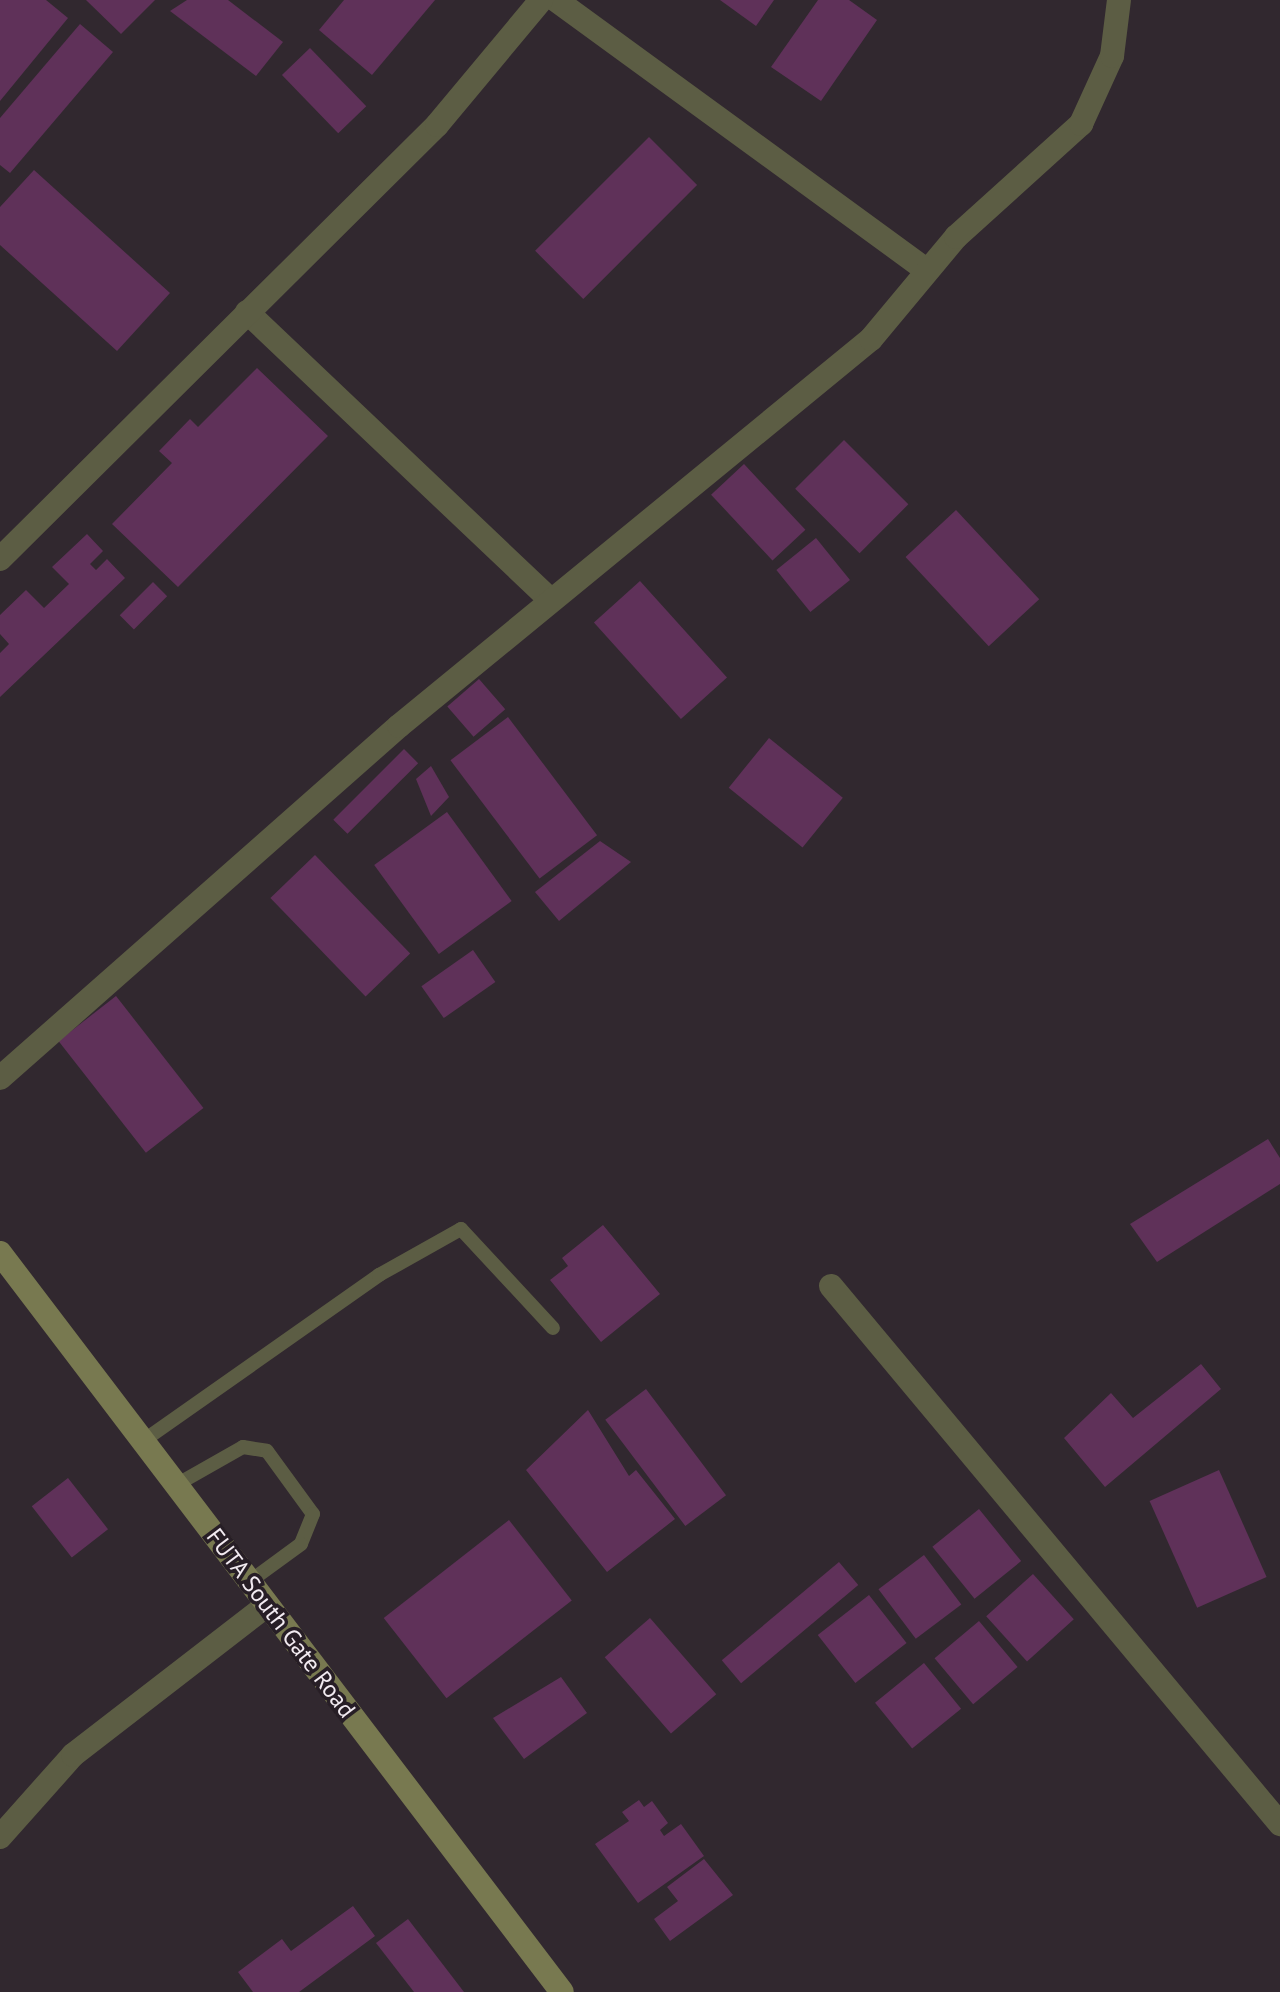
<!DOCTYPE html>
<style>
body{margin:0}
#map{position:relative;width:1280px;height:1992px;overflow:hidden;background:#31282f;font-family:"PT Sans",sans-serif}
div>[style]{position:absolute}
.building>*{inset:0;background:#5f3159;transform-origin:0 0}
.lane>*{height:14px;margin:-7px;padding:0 7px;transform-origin:7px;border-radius:7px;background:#5c5d44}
.street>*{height:24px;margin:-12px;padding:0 12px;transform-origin:12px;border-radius:12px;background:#5c5d44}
.secondary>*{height:24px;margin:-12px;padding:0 12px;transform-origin:12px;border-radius:12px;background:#787950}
span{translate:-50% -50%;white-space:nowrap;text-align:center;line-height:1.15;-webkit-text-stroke:7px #271e26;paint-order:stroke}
.street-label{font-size:24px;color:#f2ebf1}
</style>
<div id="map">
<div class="building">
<div style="clip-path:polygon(0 0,46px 0,68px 18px,0 101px)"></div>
<div style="clip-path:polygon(86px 0,155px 0,121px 34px)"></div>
<div style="clip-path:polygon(187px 0,228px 0,283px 42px,256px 76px,170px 11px)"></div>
<div style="clip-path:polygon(344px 0,435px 0,372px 75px,319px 30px)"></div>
<div style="clip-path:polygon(720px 0,774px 0,756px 26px)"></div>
<div style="clip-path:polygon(818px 0,849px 0,877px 20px,821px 101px,771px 67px)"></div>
<div style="clip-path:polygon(80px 24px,113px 52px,10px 173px,0 165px,0 118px)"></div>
<div style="left:310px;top:48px;width:81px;height:39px;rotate:46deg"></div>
<div style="left:649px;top:137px;width:68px;height:161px;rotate:45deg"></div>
<div style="clip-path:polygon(34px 170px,170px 293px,117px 351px,0 245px,0 207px)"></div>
<div style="clip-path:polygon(257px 368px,328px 436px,178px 587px,112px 524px,172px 463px,159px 451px,190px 419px,198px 427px)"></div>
<div style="left:844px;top:440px;width:91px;height:69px;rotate:45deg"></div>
<div style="left:744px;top:464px;width:90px;height:45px;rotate:47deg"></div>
<div style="left:956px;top:510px;width:122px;height:69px;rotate:47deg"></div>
<div style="clip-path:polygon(87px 534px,103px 551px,90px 564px,96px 570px,107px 559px,125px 578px,0 697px,0 653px,9px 644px,0 634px,0 615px,26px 590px,44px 608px,69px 584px,52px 567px)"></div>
<div style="left:816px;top:538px;width:54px;height:51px;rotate:51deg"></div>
<div style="left:640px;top:581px;width:130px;height:62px;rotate:48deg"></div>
<div style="left:153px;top:582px;width:20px;height:47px;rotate:45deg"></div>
<div style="left:479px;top:679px;width:40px;height:42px;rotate:49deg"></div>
<div style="left:508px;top:717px;width:148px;height:72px;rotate:53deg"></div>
<div style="left:769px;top:738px;width:95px;height:64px;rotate:39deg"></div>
<div style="left:404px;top:749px;width:20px;height:100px;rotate:45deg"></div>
<div style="clip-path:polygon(431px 766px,449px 797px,431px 816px,416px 779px)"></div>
<div style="left:447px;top:812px;width:110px;height:90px;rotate:54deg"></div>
<div style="clip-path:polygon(600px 841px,631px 862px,559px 921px,535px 892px)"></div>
<div style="left:315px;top:855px;width:137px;height:62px;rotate:46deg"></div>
<div style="left:473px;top:950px;width:39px;height:63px;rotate:55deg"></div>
<div style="left:116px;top:996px;width:142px;height:73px;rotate:52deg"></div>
<div style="clip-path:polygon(1268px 1139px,1280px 1158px,1280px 1184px,1157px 1262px,1130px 1224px)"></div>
<div style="clip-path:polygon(603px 1225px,660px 1294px,601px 1342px,550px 1280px,568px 1266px,562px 1258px)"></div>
<div style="clip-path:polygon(1201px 1364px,1221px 1389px,1105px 1487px,1064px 1438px,1111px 1393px,1133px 1418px)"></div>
<div style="left:646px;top:1389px;width:133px;height:51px;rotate:53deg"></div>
<div style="clip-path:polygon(588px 1410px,629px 1476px,636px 1470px,675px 1519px,607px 1572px,526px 1470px)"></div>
<div style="left:1219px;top:1470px;width:117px;height:76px;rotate:66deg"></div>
<div style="left:68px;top:1478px;width:65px;height:46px;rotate:52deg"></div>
<div style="left:979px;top:1509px;width:67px;height:60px;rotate:51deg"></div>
<div style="left:509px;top:1520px;width:102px;height:159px;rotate:52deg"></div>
<div style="left:924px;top:1555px;width:62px;height:57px;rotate:53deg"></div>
<div style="left:839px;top:1562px;width:30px;height:153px;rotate:50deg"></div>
<div style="left:1033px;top:1574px;width:61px;height:63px;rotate:48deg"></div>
<div style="left:869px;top:1595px;width:61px;height:65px;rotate:52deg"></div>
<div style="left:650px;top:1618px;width:101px;height:60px;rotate:49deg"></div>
<div style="left:979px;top:1621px;width:60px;height:58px;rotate:50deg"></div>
<div style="left:924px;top:1663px;width:59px;height:63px;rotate:51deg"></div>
<div style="clip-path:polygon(561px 1677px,587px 1713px,524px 1759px,493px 1718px)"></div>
<div style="clip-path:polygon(639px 1800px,644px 1807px,652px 1801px,668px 1823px,660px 1830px,664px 1836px,681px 1824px,704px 1856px,638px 1903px,595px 1844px,629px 1821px,622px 1812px)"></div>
<div style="clip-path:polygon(704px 1859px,733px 1895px,670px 1941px,654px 1919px,678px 1901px,667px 1887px)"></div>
<div style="clip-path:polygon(353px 1906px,375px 1936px,299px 1992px,253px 1992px,238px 1972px,282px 1939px,291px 1951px)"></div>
<div style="clip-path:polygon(408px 1919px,464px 1992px,414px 1992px,376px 1943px)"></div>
</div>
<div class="lane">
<div style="left:143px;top:1441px;width:289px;rotate:-35.1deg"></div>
<div style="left:379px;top:1275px;width:94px;rotate:-29.3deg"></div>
<div style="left:461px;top:1229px;width:135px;rotate:47.1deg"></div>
<div style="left:176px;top:1485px;width:77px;rotate:-29.6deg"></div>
<div style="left:243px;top:1447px;width:24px;rotate:9deg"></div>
<div style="left:267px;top:1451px;width:78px;rotate:53.9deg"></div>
<div style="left:313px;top:1514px;width:32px;rotate:112deg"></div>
<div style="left:301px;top:1544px;width:64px;rotate:143.8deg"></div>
</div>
<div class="street">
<div style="left:556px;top:0;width:459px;rotate:36.1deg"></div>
<div style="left:247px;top:312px;width:417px;rotate:43.5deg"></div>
<div style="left:0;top:559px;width:616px;rotate:-44.8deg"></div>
<div style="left:437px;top:125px;width:163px;rotate:-50.2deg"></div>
<div style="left:0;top:1078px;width:532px;rotate:-41.42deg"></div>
<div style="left:399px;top:726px;width:610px;rotate:-39.35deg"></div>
<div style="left:871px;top:339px;width:133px;rotate:-50.2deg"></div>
<div style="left:956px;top:237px;width:169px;rotate:-42.1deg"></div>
<div style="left:1081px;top:124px;width:75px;rotate:-65.5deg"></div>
<div style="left:1112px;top:56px;width:56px;rotate:-82.9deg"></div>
<div style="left:831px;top:1286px;width:701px;rotate:50.15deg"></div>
<div style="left:0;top:1837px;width:110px;rotate:-48.3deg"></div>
<div style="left:73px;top:1755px;width:245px;rotate:-37.7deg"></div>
</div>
<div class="secondary">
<div style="left:0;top:1253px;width:928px;rotate:52.75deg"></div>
</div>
<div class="street-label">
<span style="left:281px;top:1623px;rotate:53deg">FUTA South Gate Road</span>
</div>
</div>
